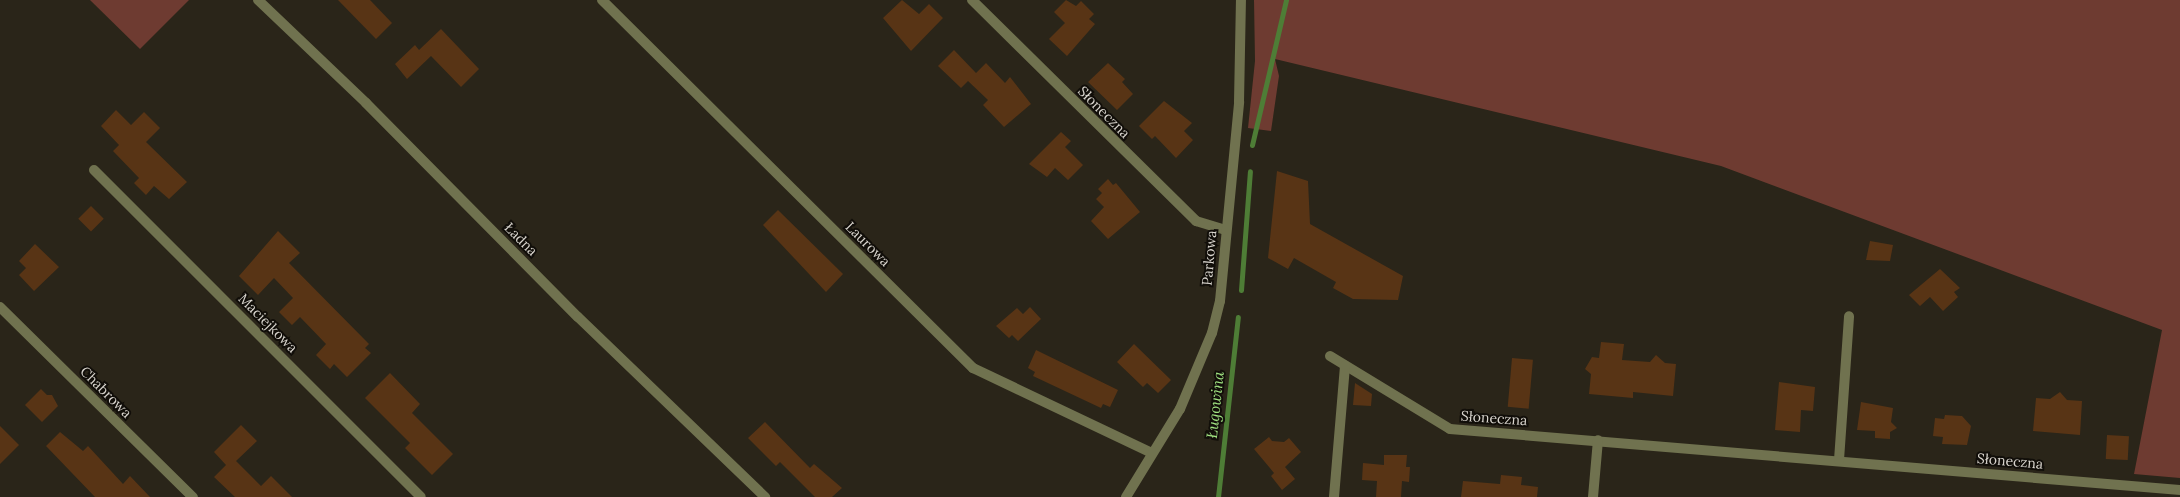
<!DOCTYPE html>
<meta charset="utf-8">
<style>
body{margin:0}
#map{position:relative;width:2180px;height:497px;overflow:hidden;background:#2a2519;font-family:Lora,serif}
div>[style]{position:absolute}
.green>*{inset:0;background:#6e3b31}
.stream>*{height:5px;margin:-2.5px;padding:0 2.5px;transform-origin:2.5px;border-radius:2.5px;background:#4e7d36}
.building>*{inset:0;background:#583415;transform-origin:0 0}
.minor>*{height:10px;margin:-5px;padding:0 5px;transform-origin:5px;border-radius:5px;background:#70724f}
span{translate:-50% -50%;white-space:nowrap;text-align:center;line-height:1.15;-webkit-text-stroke:4px #110e09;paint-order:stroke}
.street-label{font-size:14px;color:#d9d5ce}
.water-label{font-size:15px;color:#a1e382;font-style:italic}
</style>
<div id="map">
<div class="green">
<div style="clip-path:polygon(90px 0,189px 0,140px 49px)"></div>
<div style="clip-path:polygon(1254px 0,2180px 0,2180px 478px,2134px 474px,2162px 330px,1721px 166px,1275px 59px,1279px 76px,1271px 131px,1248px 128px,1255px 61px)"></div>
</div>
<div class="stream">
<div style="left:1252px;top:145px;width:149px;rotate:-76.8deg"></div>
<div style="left:1241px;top:290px;width:119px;rotate:-85.7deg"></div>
<div style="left:1218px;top:497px;width:181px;rotate:-83.7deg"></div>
</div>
<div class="building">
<div style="clip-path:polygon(338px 0,370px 0,392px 23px,376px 39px)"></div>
<div style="clip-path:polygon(902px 0,919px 14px,929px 4px,943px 18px,911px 51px,883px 18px)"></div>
<div style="clip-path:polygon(1066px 0,1076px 6px,1081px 1px,1094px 14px,1089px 19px,1095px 24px,1067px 56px,1049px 39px,1065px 23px,1054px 12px)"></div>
<div style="clip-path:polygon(441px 29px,479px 69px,461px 87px,431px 56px,407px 79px,395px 64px,415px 45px,419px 50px)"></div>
<div style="clip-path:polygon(954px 50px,976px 73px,986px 63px,1005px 83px,1010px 77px,1031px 104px,1004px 127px,983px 105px,988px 100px,968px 81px,961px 88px,938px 66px)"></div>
<div style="clip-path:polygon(1108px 63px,1125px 79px,1122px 82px,1133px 94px,1117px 110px,1088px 82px)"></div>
<div style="clip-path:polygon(1164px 101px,1192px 123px,1184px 131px,1193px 140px,1176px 158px,1155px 136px,1152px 139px,1139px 126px)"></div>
<div style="clip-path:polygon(116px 110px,131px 125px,144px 112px,160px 128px,146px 142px,187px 182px,169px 199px,154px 186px,146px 195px,134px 183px,139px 178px,113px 151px,119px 145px,101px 126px)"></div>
<div style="clip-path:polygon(1061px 132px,1071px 141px,1065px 147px,1083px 165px,1068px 180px,1055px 168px,1047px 177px,1029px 164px)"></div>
<div style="clip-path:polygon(1277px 171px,1308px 181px,1310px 224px,1403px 276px,1398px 300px,1353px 299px,1333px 288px,1336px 282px,1294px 258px,1288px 269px,1268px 258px)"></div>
<div style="clip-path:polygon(1108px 179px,1113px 185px,1116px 183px,1140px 212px,1108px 239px,1091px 221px,1104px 207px,1096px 199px,1102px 193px,1098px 189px)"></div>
<div style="left:91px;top:206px;width:18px;height:18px;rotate:45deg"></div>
<div style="clip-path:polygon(778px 210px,843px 274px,826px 292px,763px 225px)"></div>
<div style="clip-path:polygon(278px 231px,300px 253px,289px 263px,369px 344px,365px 348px,371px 353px,347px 377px,334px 364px,330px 369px,316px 355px,326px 344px,300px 317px,292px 325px,279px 312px,293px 298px,274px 278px,258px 295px,239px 276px)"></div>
<div style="clip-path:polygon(1870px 241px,1893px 245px,1890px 261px,1866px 260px)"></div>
<div style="clip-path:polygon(35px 244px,59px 267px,34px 291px,19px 275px,26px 268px,19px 261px)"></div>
<div style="clip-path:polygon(1940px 269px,1960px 288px,1954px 292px,1958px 297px,1943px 311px,1930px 297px,1920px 306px,1909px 295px)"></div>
<div style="clip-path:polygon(1030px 307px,1041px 319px,1018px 341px,1012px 335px,1009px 338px,996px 326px,1017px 308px,1023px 314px)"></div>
<div style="clip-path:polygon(1601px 342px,1624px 344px,1622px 360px,1650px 362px,1656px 355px,1665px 363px,1676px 364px,1673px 396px,1633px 392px,1633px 398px,1589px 394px,1591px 374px,1585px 369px,1592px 357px,1599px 358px)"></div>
<div style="clip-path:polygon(1134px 344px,1171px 380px,1158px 393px,1147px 383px,1143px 387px,1117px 362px)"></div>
<div style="clip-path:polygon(1036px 350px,1118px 390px,1110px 407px,1103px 404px,1101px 408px,1033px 376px,1035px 372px,1028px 368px)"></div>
<div style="left:1512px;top:358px;width:21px;height:49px;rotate:5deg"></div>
<div style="clip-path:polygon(390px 373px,420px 404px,412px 413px,453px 454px,432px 475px,405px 448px,410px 443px,365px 398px)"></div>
<div style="clip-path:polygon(1779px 382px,1815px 387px,1813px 411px,1801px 410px,1800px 432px,1775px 430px)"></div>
<div style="clip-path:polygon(1355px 383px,1372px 394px,1371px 406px,1353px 405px)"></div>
<div style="clip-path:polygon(41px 389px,47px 395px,52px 395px,58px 406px,42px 422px,25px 405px)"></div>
<div style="clip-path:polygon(2060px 392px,2067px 400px,2082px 401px,2080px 435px,2033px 431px,2036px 398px,2050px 399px)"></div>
<div style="clip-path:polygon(1861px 402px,1893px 408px,1891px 422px,1897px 428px,1890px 432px,1890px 439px,1875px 438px,1875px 431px,1857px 430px)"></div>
<div style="clip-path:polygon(1945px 415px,1962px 416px,1971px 426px,1967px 445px,1942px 444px,1943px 437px,1933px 436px,1935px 418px,1944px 419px)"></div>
<div style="clip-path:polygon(765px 422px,810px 468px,814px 464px,842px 488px,832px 497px,815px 497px,780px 462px,776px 466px,748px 438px)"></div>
<div style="clip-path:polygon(241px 425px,257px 441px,236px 461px,261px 486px,271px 476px,292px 497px,235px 497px,214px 477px,226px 465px,214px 452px)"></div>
<div style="clip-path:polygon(0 426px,19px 445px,0 464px)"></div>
<div style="clip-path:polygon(60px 432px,83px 451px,88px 446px,123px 484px,130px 476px,150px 497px,95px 497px,46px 446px)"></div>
<div style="left:2107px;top:435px;width:22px;height:24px;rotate:3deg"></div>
<div style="clip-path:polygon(1269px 437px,1272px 441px,1284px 442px,1289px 438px,1301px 452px,1285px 467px,1295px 479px,1282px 490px,1271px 476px,1274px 473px,1254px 449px)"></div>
<div style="clip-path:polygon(1384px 455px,1407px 455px,1406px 467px,1410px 467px,1409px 482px,1402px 481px,1401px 497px,1376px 497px,1377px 481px,1362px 480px,1363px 463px,1384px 465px)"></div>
<div style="clip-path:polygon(1501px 475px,1522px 477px,1521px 485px,1538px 487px,1537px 497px,1461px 497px,1463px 481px,1500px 484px)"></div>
</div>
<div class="minor">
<div style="left:258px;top:0;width:149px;rotate:43.6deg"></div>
<div style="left:366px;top:103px;width:301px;rotate:45.3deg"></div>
<div style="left:578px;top:317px;width:260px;rotate:43.9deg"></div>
<div style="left:602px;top:0;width:523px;rotate:44.77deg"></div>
<div style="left:973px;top:368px;width:198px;rotate:25.4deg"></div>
<div style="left:972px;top:0;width:315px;rotate:44.6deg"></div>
<div style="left:1196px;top:221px;width:31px;rotate:17deg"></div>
<div style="left:94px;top:170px;width:462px;rotate:45deg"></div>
<div style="left:0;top:307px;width:271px;rotate:44.6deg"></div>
<div style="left:1330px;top:356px;width:140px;rotate:31.3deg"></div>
<div style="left:1450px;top:429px;width:733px;rotate:4.78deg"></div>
<div style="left:1839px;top:460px;width:144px;rotate:-86deg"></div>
<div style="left:1126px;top:497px;width:103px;rotate:-58.5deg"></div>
<div style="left:1180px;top:409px;width:82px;rotate:-67.2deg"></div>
<div style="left:1212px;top:333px;width:33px;rotate:-76deg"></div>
<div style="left:1220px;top:301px;width:200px;rotate:-84.5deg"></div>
<div style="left:1239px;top:102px;width:102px;rotate:-88.9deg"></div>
<div style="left:1334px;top:497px;width:132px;rotate:-85.2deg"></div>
<div style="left:1593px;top:497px;width:57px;rotate:-85deg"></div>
</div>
<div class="street-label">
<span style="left:1104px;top:112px;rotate:45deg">Słoneczna</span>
<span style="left:521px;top:239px;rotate:45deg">Ładna</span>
<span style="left:868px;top:244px;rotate:45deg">Laurowa</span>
<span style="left:1209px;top:258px;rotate:-85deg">Parkowa</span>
<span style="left:268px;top:323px;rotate:45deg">Maciejkowa</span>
<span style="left:106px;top:392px;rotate:45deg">Chabrowa</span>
<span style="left:1494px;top:418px;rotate:4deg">Słoneczna</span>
<span style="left:2010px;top:461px;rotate:5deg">Słoneczna</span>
</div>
<div class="water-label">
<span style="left:1215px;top:405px;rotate:-84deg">Ługowina</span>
</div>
</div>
